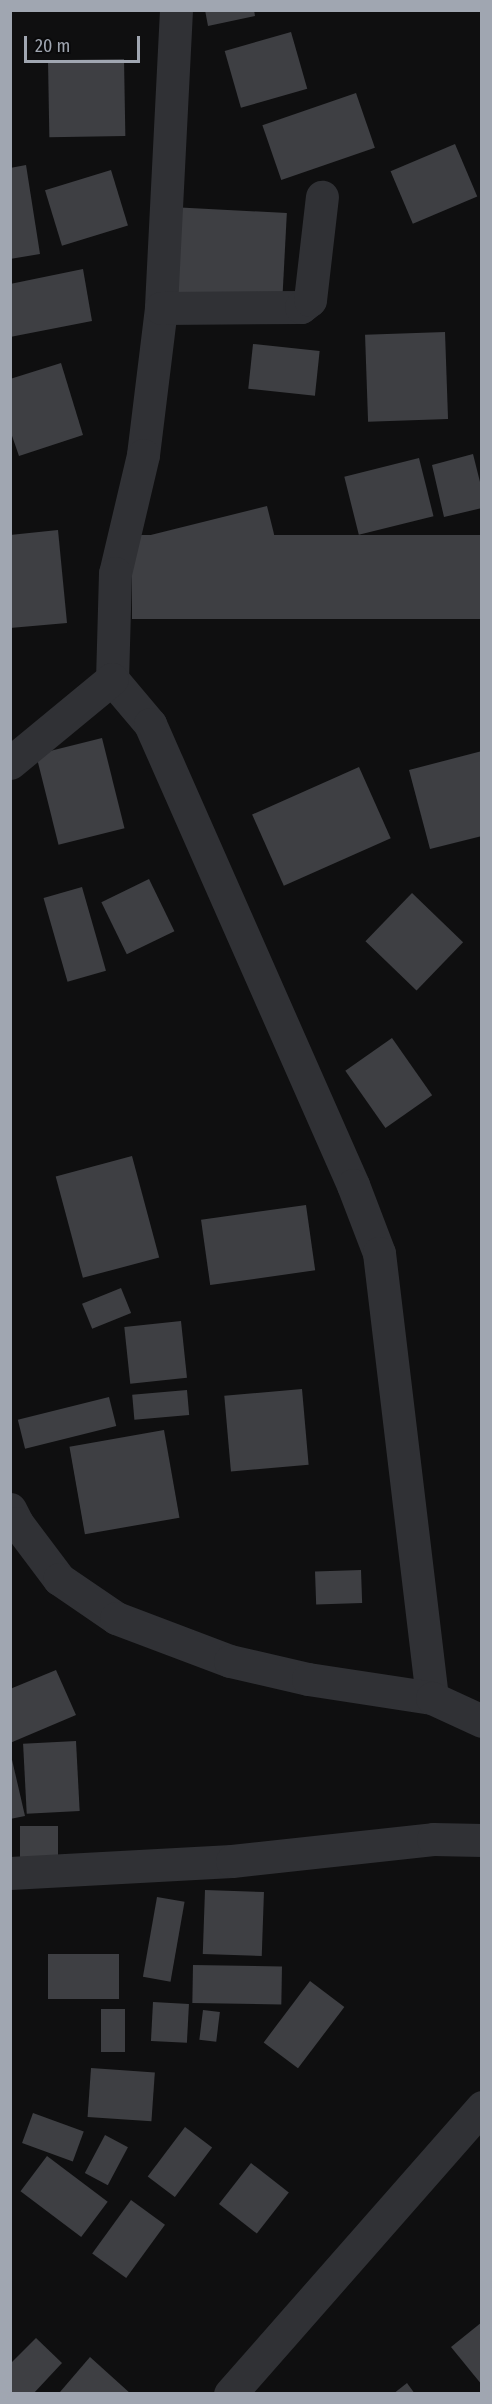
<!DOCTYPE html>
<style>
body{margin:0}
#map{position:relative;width:492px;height:2404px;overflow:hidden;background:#0f0f10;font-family:"Fira Sans Condensed",sans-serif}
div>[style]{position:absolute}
.building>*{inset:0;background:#3e3f43;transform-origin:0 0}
.street>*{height:33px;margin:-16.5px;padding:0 16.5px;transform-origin:16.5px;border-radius:16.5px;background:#303135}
span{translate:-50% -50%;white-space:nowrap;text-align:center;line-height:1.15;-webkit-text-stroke:4.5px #0a0a0b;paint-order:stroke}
.frame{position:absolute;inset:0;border:12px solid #a0a6b1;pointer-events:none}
.scale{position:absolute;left:24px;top:36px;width:116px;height:27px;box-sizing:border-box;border:3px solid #a0a6b1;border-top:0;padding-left:8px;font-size:18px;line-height:21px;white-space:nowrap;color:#a0a6b1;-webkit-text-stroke:4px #0a0a0b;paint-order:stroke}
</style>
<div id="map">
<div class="building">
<div style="clip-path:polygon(205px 10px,254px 10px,255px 16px,208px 26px)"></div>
<div style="left:291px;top:32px;width:59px;height:69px;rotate:74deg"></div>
<div style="left:124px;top:59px;width:77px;height:76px;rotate:89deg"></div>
<div style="left:356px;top:93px;width:58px;height:99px;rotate:71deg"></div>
<div style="left:455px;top:144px;width:57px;height:70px;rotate:67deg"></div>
<div style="clip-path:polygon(26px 165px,40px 254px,10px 259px,10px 168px)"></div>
<div style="left:111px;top:170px;width:58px;height:69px;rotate:73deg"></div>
<div style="left:171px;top:207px;width:116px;height:86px;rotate:3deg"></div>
<div style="clip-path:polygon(83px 269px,92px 321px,10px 337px,10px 284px)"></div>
<div style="left:445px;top:332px;width:87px;height:80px;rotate:88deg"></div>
<div style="left:253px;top:344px;width:67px;height:45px;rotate:6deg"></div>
<div style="clip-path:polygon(61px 363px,83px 435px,19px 456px,10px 430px,10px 379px)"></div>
<div style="clip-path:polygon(473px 454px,482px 490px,482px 508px,444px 517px,432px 465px)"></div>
<div style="left:419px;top:458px;width:60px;height:77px;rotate:76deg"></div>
<div style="left:267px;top:506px;width:61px;height:124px;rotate:76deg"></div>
<div style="clip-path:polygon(58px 530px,67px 623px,10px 628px,10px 535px)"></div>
<div style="left:482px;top:535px;width:84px;height:350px;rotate:90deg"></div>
<div style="left:102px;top:738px;width:93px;height:68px;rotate:76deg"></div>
<div style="clip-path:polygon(482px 751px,482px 836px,430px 849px,409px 770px)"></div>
<div style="left:359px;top:767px;width:78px;height:117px;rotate:66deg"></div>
<div style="left:149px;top:879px;width:58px;height:53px;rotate:64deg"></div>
<div style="left:82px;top:887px;width:87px;height:40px;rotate:74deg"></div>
<div style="left:412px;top:893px;width:71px;height:67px;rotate:44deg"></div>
<div style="left:392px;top:1038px;width:70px;height:57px;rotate:55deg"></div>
<div style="left:132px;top:1156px;width:105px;height:79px;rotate:75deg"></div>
<div style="left:306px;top:1205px;width:66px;height:106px;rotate:82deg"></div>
<div style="left:121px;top:1288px;width:27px;height:42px;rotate:68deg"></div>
<div style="left:181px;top:1321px;width:57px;height:57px;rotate:84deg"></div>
<div style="left:302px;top:1389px;width:76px;height:78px;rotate:85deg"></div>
<div style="left:187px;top:1390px;width:25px;height:55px;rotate:85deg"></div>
<div style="left:109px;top:1397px;width:30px;height:94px;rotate:76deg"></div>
<div style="left:164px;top:1430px;width:89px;height:96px;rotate:80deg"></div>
<div style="left:361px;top:1570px;width:33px;height:46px;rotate:88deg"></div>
<div style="clip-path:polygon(56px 1670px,76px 1715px,10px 1743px,10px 1689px)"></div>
<div style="left:76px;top:1741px;width:70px;height:53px;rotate:87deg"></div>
<div style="clip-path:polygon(10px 1751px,25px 1816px,10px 1819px)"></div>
<div style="left:58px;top:1826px;width:33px;height:38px;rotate:90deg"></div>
<div style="left:205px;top:1890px;width:59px;height:64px;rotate:2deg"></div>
<div style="left:157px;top:1897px;width:28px;height:81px;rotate:10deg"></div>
<div style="left:48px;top:1954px;width:71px;height:45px"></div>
<div style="left:193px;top:1965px;width:89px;height:38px;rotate:1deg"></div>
<div style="left:310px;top:1981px;width:43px;height:77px;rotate:37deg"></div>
<div style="left:153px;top:2002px;width:36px;height:39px;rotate:3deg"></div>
<div style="left:101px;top:2009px;width:24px;height:43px"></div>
<div style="left:203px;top:2010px;width:17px;height:30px;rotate:7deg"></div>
<div style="left:91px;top:2068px;width:64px;height:49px;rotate:4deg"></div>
<div style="left:33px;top:2113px;width:54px;height:32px;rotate:20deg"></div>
<div style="left:185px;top:2127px;width:34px;height:62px;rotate:37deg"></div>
<div style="left:105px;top:2135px;width:26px;height:43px;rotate:28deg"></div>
<div style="left:47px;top:2156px;width:76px;height:44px;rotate:37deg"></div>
<div style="left:251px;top:2163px;width:48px;height:52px;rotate:38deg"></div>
<div style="left:131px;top:2200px;width:42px;height:66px;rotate:36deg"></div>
<div style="clip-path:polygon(482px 2322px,482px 2385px,451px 2347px)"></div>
<div style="clip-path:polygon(36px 2338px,62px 2363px,33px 2394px,10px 2394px,10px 2364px)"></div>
<div style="clip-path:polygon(90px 2357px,131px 2394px,60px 2392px)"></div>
<div style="clip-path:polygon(407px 2383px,415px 2394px,393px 2394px)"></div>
</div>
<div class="street">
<div style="left:176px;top:10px;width:298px;rotate:92.9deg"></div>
<div style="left:161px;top:308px;width:148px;rotate:97deg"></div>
<div style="left:143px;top:455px;width:121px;rotate:103.3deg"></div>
<div style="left:115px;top:573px;width:106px;rotate:91.6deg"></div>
<div style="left:112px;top:679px;width:59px;rotate:49.8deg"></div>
<div style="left:150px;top:724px;width:504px;rotate:66.23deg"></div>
<div style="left:353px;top:1185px;width:73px;rotate:69.1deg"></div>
<div style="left:379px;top:1253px;width:448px;rotate:83.2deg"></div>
<div style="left:161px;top:308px;width:140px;rotate:-0.4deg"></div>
<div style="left:301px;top:307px;width:11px;rotate:-38deg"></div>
<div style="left:310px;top:300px;width:104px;rotate:-83.4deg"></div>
<div style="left:10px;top:763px;width:132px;rotate:-39.5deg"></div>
<div style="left:10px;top:1509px;width:16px;rotate:63deg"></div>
<div style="left:17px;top:1523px;width:70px;rotate:53.1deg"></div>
<div style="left:59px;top:1579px;width:69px;rotate:34.4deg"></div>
<div style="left:116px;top:1618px;width:122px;rotate:20.7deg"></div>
<div style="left:230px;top:1661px;width:80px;rotate:13deg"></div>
<div style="left:308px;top:1679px;width:125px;rotate:8.7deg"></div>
<div style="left:432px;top:1698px;width:55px;rotate:24.7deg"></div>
<div style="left:10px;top:1873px;width:222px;rotate:-3.1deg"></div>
<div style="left:232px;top:1861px;width:202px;rotate:-6.2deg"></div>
<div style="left:433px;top:1839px;width:49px;rotate:1.2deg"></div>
<div style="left:230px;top:2394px;width:382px;rotate:-48.7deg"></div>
</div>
<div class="frame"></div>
<div class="scale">20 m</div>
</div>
